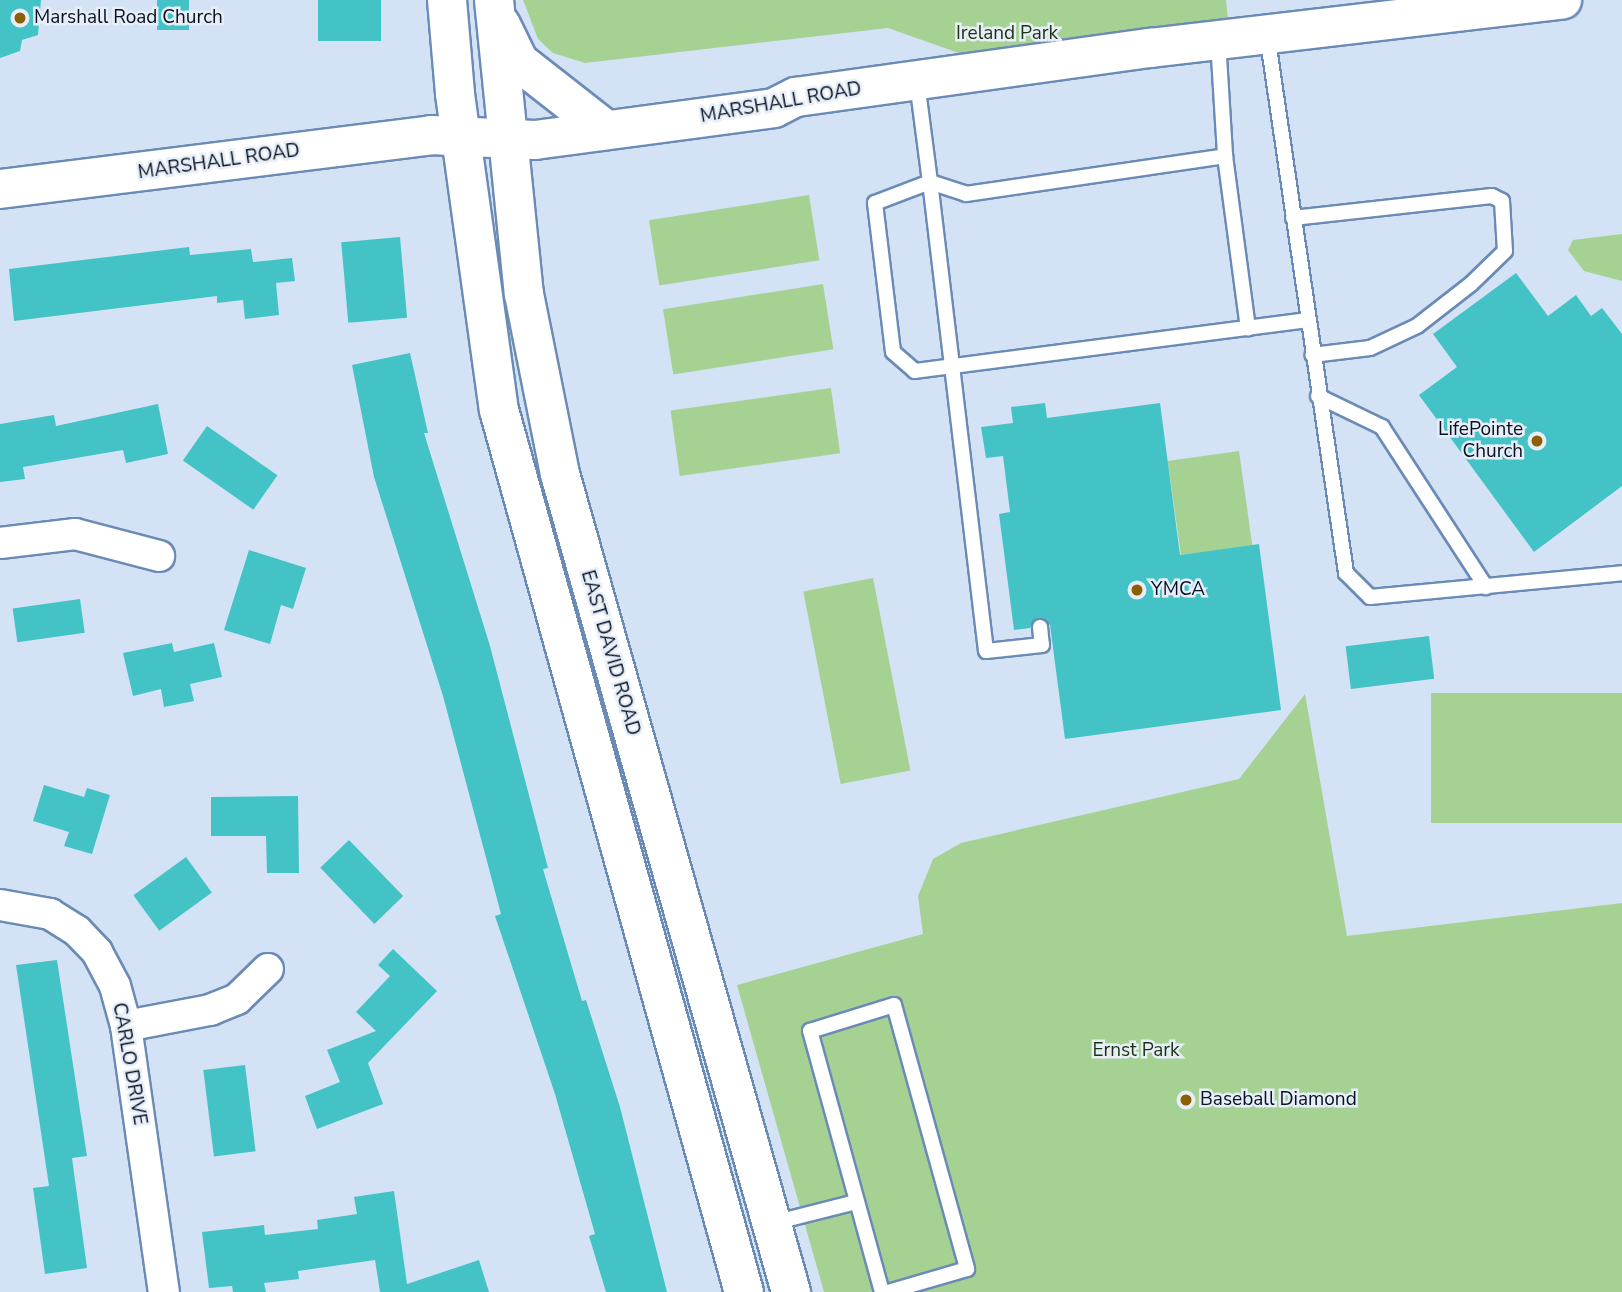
<!DOCTYPE html>
<style>
body{margin:0}
#map{position:relative;width:1622px;height:1292px;overflow:hidden;background:#d4e2f5;font-family:"Nunito Sans",sans-serif}
div>[style]{position:absolute}
.green>*{inset:0;background:#a5d293;transform-origin:0 0}
.building>*{inset:0;background:#44c3c6;transform-origin:0 0}
.roads{filter:drop-shadow(2px 0 #6b8bb7) drop-shadow(-2px 0 #6b8bb7) drop-shadow(0 2px #6b8bb7) drop-shadow(0 -2px #6b8bb7)}
.lane>*{height:14px;margin:-7px;padding:0 7px;transform-origin:7px;border-radius:7px;background:#fff}
.street>*{height:30px;margin:-15px;padding:0 15px;transform-origin:15px;border-radius:15px;background:#fff}
.secondary>*{height:38px;margin:-19px;padding:0 19px;transform-origin:19px;border-radius:19px;background:#fff}
.dots>*{width:19px;height:19px;translate:-50% -50%;box-sizing:border-box;border:4px solid #e7eef8;border-radius:50%}
span{translate:-50% -50%;white-space:nowrap;text-align:center;line-height:1.15;-webkit-text-stroke:5px #e7eef8;paint-order:stroke}
.poi-label{font-size:19px;color:#061122}
.left{translate:0 -50%;text-align:left}
.right{translate:-100% -50%;text-align:right}
.park-label{font-size:19px;color:#1a330f}
.street-label{font-size:19px;color:#061122}
</style>
<div id="map">
<div class="green">
<div style="clip-path:polygon(523px 0,1226px 0,1230px 39px,1004px 69px,888px 28px,585px 63px,553px 53px,538px 39px)"></div>
<div style="left:809px;top:195px;width:66px;height:162px;rotate:81deg"></div>
<div style="clip-path:polygon(1622px 234px,1622px 281px,1584px 271px,1568px 250px,1573px 240px)"></div>
<div style="left:823px;top:284px;width:66px;height:162px;rotate:81deg"></div>
<div style="left:831px;top:388px;width:66px;height:162px;rotate:82deg"></div>
<div style="left:1239px;top:451px;width:95px;height:72px;rotate:82deg"></div>
<div style="left:873px;top:578px;width:196px;height:71px;rotate:79deg"></div>
<div style="left:1622px;top:693px;width:130px;height:191px;rotate:90deg"></div>
<div style="clip-path:polygon(1305px 694px,1347px 936px,1622px 903px,1622px 1292px,824px 1292px,737px 985px,923px 934px,918px 896px,933px 859px,961px 843px,1239px 779px)"></div>
</div>
<div class="building">
<div style="clip-path:polygon(0 0,41px 0,38px 35px,22px 40px,20px 51px,0 58px)"></div>
<div style="left:157px;top:0;width:32px;height:30px"></div>
<div style="left:318px;top:0;width:63px;height:41px"></div>
<div style="left:400px;top:237px;width:81px;height:59px;rotate:85deg"></div>
<div style="clip-path:polygon(189px 247px,190px 255px,251px 249px,253px 262px,292px 258px,295px 281px,276px 283px,279px 315px,245px 319px,243px 300px,217px 303px,217px 296px,14px 321px,9px 269px)"></div>
<div style="clip-path:polygon(1516px 273px,1548px 316px,1576px 295px,1591px 316px,1602px 308px,1622px 334px,1622px 486px,1534px 552px,1419px 395px,1457px 367px,1433px 334px)"></div>
<div style="clip-path:polygon(410px 353px,428px 433px,424px 433px,490px 646px,548px 868px,543px 869px,582px 1001px,586px 1000px,620px 1107px,667px 1292px,606px 1292px,589px 1236px,595px 1234px,555px 1094px,495px 916px,501px 914px,443px 696px,374px 477px,352px 365px)"></div>
<div style="clip-path:polygon(1045px 403px,1047px 418px,1160px 403px,1180px 555px,1259px 544px,1281px 710px,1065px 739px,1050px 625px,1038px 618px,1030px 628px,1014px 630px,999px 514px,1010px 512px,1003px 456px,986px 458px,981px 427px,1013px 423px,1011px 407px)"></div>
<div style="clip-path:polygon(158px 404px,168px 454px,126px 463px,123px 450px,23px 467px,25px 479px,0 482px,0 424px,54px 415px,56px 426px)"></div>
<div style="left:207px;top:426px;width:86px;height:42px;rotate:35deg"></div>
<div style="clip-path:polygon(249px 550px,306px 568px,293px 609px,281px 605px,270px 644px,224px 630px)"></div>
<div style="left:80px;top:599px;width:34px;height:68px;rotate:82deg"></div>
<div style="left:1429px;top:636px;width:43px;height:84px;rotate:83deg"></div>
<div style="clip-path:polygon(172px 643px,174px 652px,214px 643px,222px 677px,190px 684px,194px 701px,164px 707px,161px 689px,133px 696px,123px 653px)"></div>
<div style="clip-path:polygon(44px 785px,84px 797px,87px 788px,110px 795px,92px 854px,64px 846px,69px 832px,33px 821px)"></div>
<div style="clip-path:polygon(298px 796px,299px 873px,267px 873px,266px 836px,211px 836px,211px 797px)"></div>
<div style="left:349px;top:840px;width:78px;height:40px;rotate:46deg"></div>
<div style="left:186px;top:857px;width:44px;height:65px;rotate:54deg"></div>
<div style="clip-path:polygon(393px 949px,437px 991px,368px 1063px,383px 1104px,317px 1129px,305px 1096px,340px 1082px,327px 1050px,376px 1031px,356px 1012px,390px 976px,378px 965px)"></div>
<div style="clip-path:polygon(57px 960px,87px 1156px,72px 1158px,87px 1268px,45px 1274px,33px 1188px,49px 1186px,16px 965px)"></div>
<div style="left:245px;top:1065px;width:87px;height:42px;rotate:83deg"></div>
<div style="clip-path:polygon(394px 1191px,407px 1284px,479px 1260px,489px 1292px,380px 1292px,375px 1260px,298px 1271px,299px 1279px,264px 1283px,266px 1292px,233px 1292px,232px 1286px,209px 1288px,202px 1232px,264px 1225px,265px 1235px,318px 1229px,317px 1220px,357px 1214px,354px 1197px)"></div>
</div>
<div class="roads">
<div class="lane">
<div style="left:1267px;top:34px;width:545px;rotate:81.66deg"></div>
<div style="left:1346px;top:573px;width:34px;rotate:45deg"></div>
<div style="left:1370px;top:597px;width:253px;rotate:-5.4deg"></div>
<div style="left:1218px;top:40px;width:116px;rotate:86.5deg"></div>
<div style="left:1225px;top:156px;width:174px;rotate:82.4deg"></div>
<div style="left:917px;top:82px;width:101px;rotate:82.6deg"></div>
<div style="left:930px;top:182px;width:59px;rotate:159.1deg"></div>
<div style="left:875px;top:203px;width:150px;rotate:83.1deg"></div>
<div style="left:893px;top:352px;width:29px;rotate:41deg"></div>
<div style="left:915px;top:371px;width:395px;rotate:-7.4deg"></div>
<div style="left:1293px;top:218px;width:200px;rotate:-6.3deg"></div>
<div style="left:1492px;top:196px;width:11px;rotate:27deg"></div>
<div style="left:1502px;top:201px;width:50px;rotate:86.6deg"></div>
<div style="left:1505px;top:251px;width:47px;rotate:135.9deg"></div>
<div style="left:1471px;top:284px;width:68px;rotate:142.1deg"></div>
<div style="left:1417px;top:326px;width:52px;rotate:154.9deg"></div>
<div style="left:1370px;top:348px;width:58px;rotate:173.1deg"></div>
<div style="left:1318px;top:396px;width:71px;rotate:25.8deg"></div>
<div style="left:1382px;top:427px;width:191px;rotate:57deg"></div>
<div style="left:1040px;top:627px;width:18px;rotate:84deg"></div>
<div style="left:1042px;top:645px;width:56px;rotate:173.9deg"></div>
<div style="left:986px;top:651px;width:472px;rotate:-96.8deg"></div>
<div style="left:930px;top:182px;width:38px;rotate:18deg"></div>
<div style="left:966px;top:194px;width:262px;rotate:-8.3deg"></div>
<div style="left:773px;top:1223px;width:86px;rotate:-14.2deg"></div>
<div style="left:882px;top:1292px;width:271px;rotate:-105.4deg"></div>
<div style="left:810px;top:1031px;width:88px;rotate:-17.2deg"></div>
<div style="left:894px;top:1005px;width:274px;rotate:74.5deg"></div>
<div style="left:967px;top:1269px;width:82px;rotate:163.8deg"></div>
</div>
<div class="street">
<div style="left:0;top:543px;width:76px;rotate:-6.8deg"></div>
<div style="left:75px;top:534px;width:87px;rotate:14.7deg"></div>
<div style="left:0;top:905px;width:51px;rotate:10.2deg"></div>
<div style="left:50px;top:914px;width:32px;rotate:32deg"></div>
<div style="left:77px;top:931px;width:29px;rotate:46deg"></div>
<div style="left:97px;top:952px;width:38px;rotate:62deg"></div>
<div style="left:115px;top:986px;width:41px;rotate:74.6deg"></div>
<div style="left:126px;top:1026px;width:269px;rotate:81.9deg"></div>
<div style="left:126px;top:1026px;width:86px;rotate:-10.8deg"></div>
<div style="left:210px;top:1010px;width:29px;rotate:-22deg"></div>
<div style="left:237px;top:999px;width:43px;rotate:-44.1deg"></div>
</div>
<div class="secondary">
<div style="left:447px;top:0;width:94px;rotate:85.1deg"></div>
<div style="left:455px;top:94px;width:319px;rotate:82.1deg"></div>
<div style="left:499px;top:410px;width:915px;rotate:74.48deg"></div>
<div style="left:494px;top:0;width:296px;rotate:84.2deg"></div>
<div style="left:524px;top:294px;width:184px;rotate:78.7deg"></div>
<div style="left:560px;top:474px;width:850px;rotate:74.23deg"></div>
<div style="left:501px;top:25px;width:41px;rotate:64.1deg"></div>
<div style="left:519px;top:62px;width:110px;rotate:38deg"></div>
<div style="left:0;top:189px;width:434px;rotate:-7.1deg"></div>
<div style="left:431px;top:135px;width:104px;rotate:2.8deg"></div>
<div style="left:535px;top:140px;width:241px;rotate:-7.6deg"></div>
<div style="left:774px;top:108px;width:25px;rotate:-27deg"></div>
<div style="left:796px;top:97px;width:358px;rotate:-7.9deg"></div>
<div style="left:1151px;top:48px;width:414px;rotate:-6.7deg"></div>
</div>
</div>
<div class="dots">
<div style="left:20px;top:18px;background:#8b5f02"></div>
<div style="left:1537px;top:441px;background:#8b5f02"></div>
<div style="left:1137px;top:590px;background:#8b5f02"></div>
<div style="left:1186px;top:1100px;background:#8b5f02"></div>
</div>
<div class="poi-label">
<span class="left" style="left:34px;top:18px">Marshall Road Church</span>
<span class="right" style="left:1523px;top:441px">LifePointe<br>Church</span>
<span class="left" style="left:1151px;top:590px">YMCA</span>
<span class="left" style="left:1200px;top:1100px">Baseball Diamond</span>
</div>
<div class="park-label">
<span style="left:1007px;top:34px">Ireland Park</span>
<span style="left:1136px;top:1051px">Ernst Park</span>
</div>
<div class="street-label">
<span style="left:781px;top:103px;rotate:-10deg">MARSHALL ROAD</span>
<span style="left:219px;top:162px;rotate:-8deg">MARSHALL ROAD</span>
<span style="left:610px;top:653px;rotate:74deg">EAST DAVID ROAD</span>
<span style="left:129px;top:1064px;rotate:80deg">CARLO DRIVE</span>
</div>
</div>
